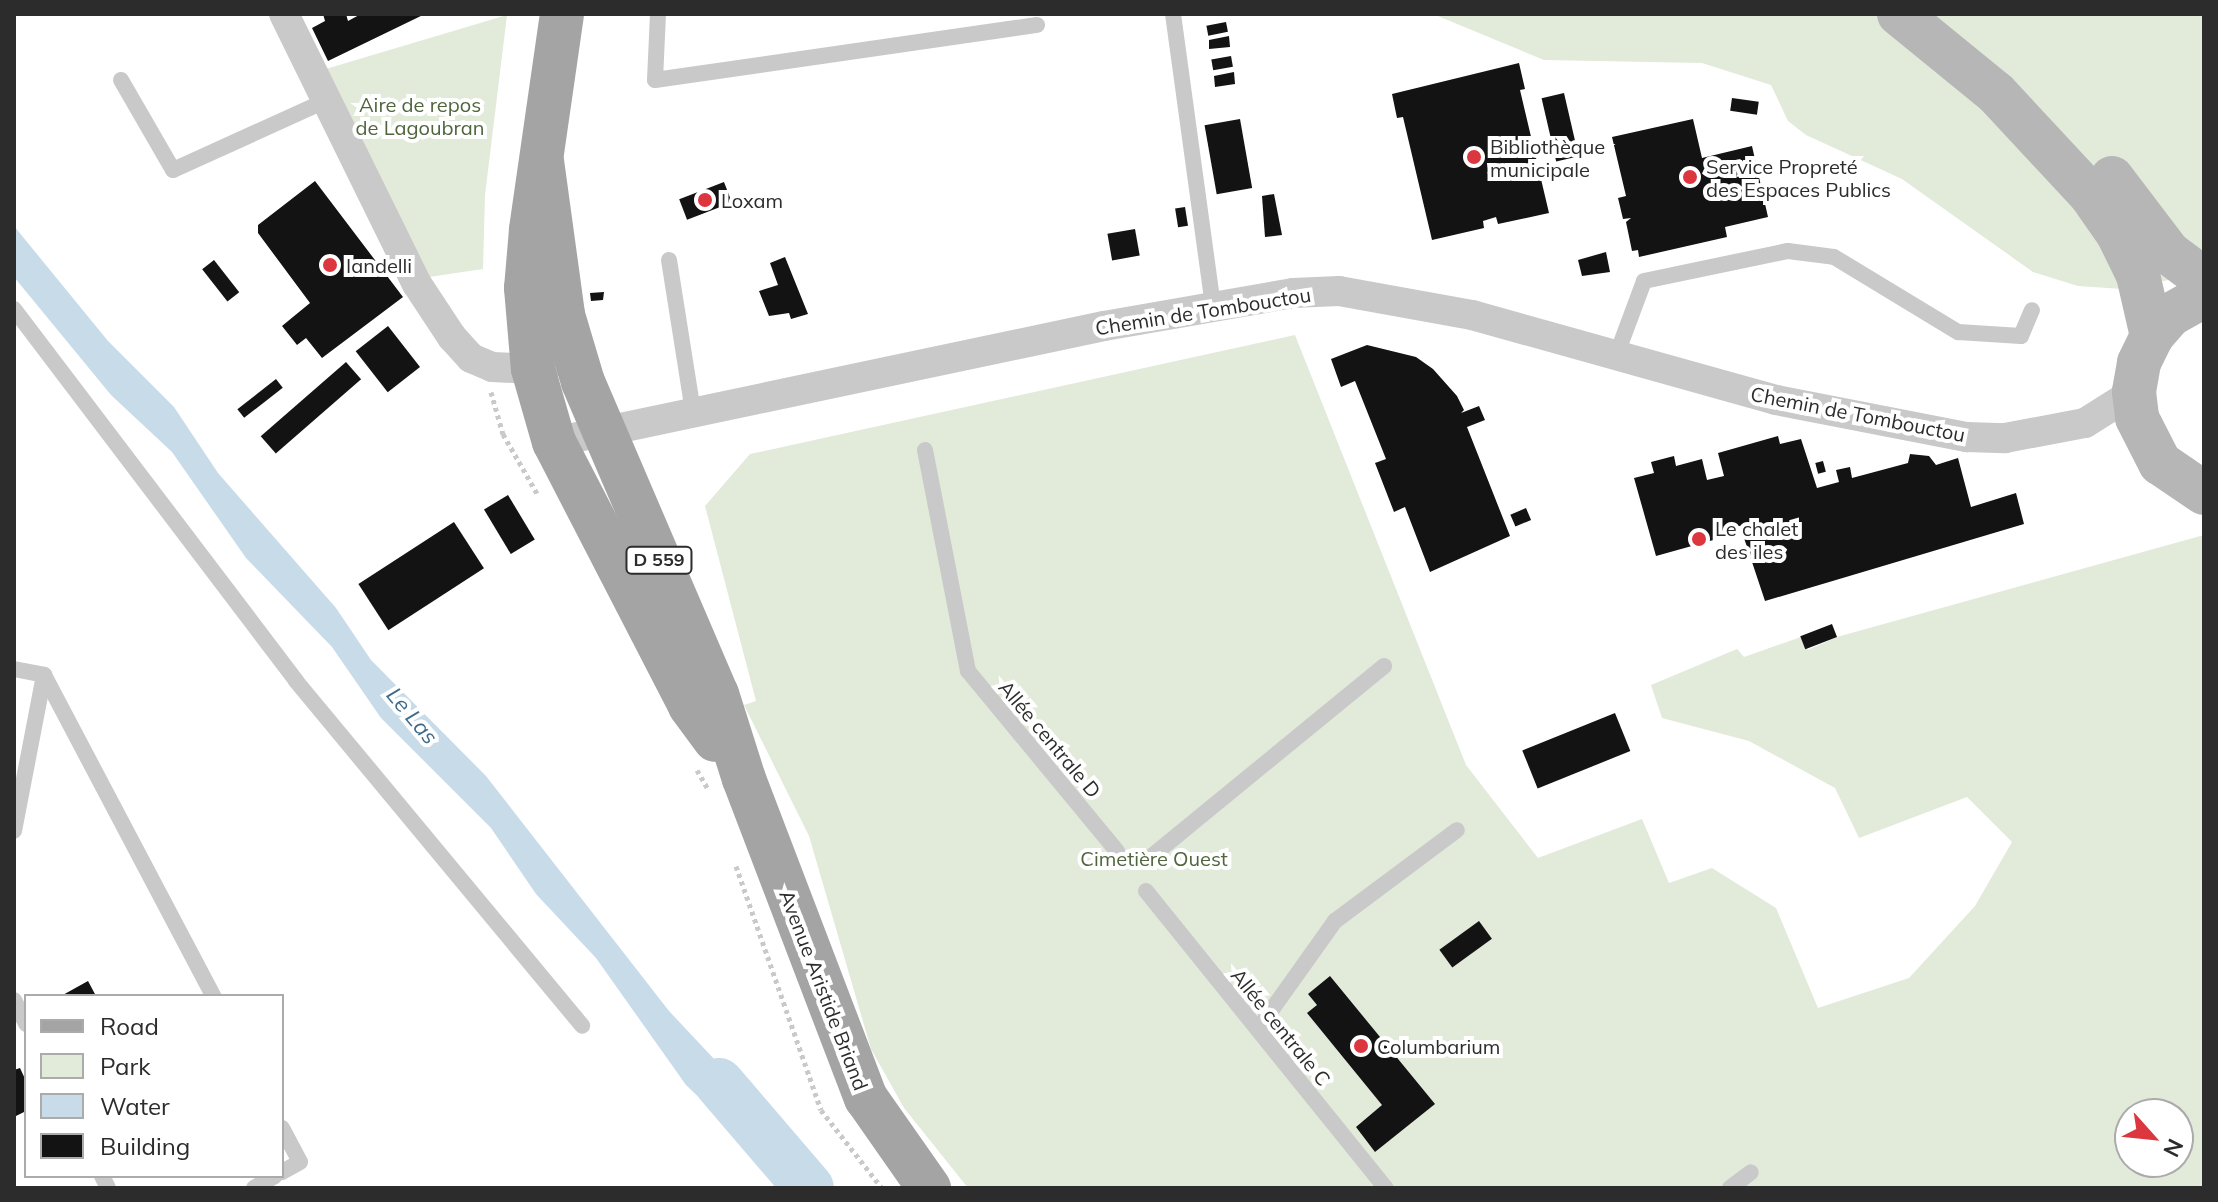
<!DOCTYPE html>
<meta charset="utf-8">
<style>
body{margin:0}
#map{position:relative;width:2218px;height:1202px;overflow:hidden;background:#fff;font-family:Mulish,sans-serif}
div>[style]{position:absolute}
.green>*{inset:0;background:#e2eada}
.water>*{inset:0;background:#c7dbe9}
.river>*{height:50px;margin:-25px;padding:0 25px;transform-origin:25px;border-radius:25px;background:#c7dbe9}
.building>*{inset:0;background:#131313;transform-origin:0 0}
.path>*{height:5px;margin-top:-2.5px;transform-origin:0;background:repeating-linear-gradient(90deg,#c9c9c9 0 4px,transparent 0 8px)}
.service>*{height:16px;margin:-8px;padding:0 8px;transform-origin:8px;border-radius:8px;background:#c9c9c9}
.minor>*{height:30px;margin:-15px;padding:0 15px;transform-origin:15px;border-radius:15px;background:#c9c9c9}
.secondary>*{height:44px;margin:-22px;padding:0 22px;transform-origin:22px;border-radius:22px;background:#b6b6b6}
.primary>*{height:44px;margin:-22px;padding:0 22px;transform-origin:22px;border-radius:22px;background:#a4a4a4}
.dots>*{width:22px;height:22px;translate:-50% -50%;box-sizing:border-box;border:4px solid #fff;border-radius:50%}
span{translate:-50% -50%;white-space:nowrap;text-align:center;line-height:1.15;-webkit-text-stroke:8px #fff;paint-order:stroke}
.shield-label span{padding:2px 6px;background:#fff;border:2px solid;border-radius:6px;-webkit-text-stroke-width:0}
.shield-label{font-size:18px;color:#2c2c2c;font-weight:700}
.park-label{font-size:20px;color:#4f653c}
.poi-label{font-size:20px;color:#2c2c2c}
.left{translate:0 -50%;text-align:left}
.street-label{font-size:20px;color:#2c2c2c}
.water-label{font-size:22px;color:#3f6b8a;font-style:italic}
.frame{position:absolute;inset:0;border:16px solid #2c2c2c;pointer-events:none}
.legend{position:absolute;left:24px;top:994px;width:260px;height:184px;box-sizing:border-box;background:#fff;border:2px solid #ababab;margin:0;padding:10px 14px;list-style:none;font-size:24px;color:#2c2c2c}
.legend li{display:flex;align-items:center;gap:16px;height:40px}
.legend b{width:40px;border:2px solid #ababab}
.north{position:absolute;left:2114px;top:1098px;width:80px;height:80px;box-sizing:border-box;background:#fff;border:2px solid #ababab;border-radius:50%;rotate:117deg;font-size:22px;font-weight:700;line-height:32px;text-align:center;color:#2c2c2c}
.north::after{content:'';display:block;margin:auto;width:28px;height:36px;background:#dc363e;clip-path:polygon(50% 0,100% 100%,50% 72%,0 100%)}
</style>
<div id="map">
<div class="green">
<div style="clip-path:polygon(1433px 14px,2204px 14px,2204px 273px,2123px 289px,2078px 286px,2033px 272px,1902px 179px,1806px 135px,1788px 121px,1771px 85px,1702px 63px,1544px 60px)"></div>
<div style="clip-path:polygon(507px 15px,485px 195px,483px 269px,429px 277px,319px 71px)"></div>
<div style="clip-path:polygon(evenodd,1295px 335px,1466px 765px,1538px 858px,1642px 819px,1669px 883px,1712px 868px,1776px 908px,1818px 1008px,1909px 978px,1975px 906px,2012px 842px,1967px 797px,1859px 838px,1835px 788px,1749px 741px,1662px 718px,1651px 685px,1737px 649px,1744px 657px,1801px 637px,1808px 650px,1837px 637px,2204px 535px,2204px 1188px,968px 1188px,904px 1108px,871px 1049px,809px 836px,744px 705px,756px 701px,705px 506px,750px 454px,1295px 335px,2130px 1114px,2178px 1114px,2178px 1162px,2130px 1162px,2130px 1114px)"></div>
</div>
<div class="water">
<div style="clip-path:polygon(14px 226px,108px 341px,174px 407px,218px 473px,336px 608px,371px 660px,486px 776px,669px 1011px,775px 1124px,751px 1147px,686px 1085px,596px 958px,536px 894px,491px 828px,381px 718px,332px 647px,246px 558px,172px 452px,111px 395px,14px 277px)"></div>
<div style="clip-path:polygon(795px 1143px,833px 1188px,797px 1188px,774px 1162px)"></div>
</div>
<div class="river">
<div style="left:719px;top:1083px;width:138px;rotate:49.4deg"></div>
</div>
<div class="building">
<div style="clip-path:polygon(323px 14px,346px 14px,348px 21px,361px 14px,425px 14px,328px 61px,312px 28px,325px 21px)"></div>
<div style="left:1226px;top:22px;width:10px;height:20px;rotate:79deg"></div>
<div style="clip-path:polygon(1229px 36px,1230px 47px,1209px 49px,1209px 40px)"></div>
<div style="left:1231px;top:56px;width:11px;height:20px;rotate:80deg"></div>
<div style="clip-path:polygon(1519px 63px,1525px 89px,1520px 90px,1549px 213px,1498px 224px,1496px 217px,1483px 221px,1484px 228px,1432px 240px,1403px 117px,1397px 118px,1392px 94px)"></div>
<div style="clip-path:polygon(1234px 72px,1235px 84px,1215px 87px,1214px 76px)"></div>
<div style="left:1564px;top:93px;width:65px;height:23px;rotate:77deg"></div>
<div style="left:1732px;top:98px;width:27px;height:13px;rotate:8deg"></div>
<div style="left:1240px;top:119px;width:70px;height:36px;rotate:80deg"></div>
<div style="clip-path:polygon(1693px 119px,1702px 158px,1752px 146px,1768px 217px,1725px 227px,1727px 237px,1639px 257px,1638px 250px,1632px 251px,1626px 222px,1631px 218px,1623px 219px,1618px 198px,1626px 196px,1612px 137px)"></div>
<div style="clip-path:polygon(315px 181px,403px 297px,322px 358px,306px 338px,297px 345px,282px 326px,310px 303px,258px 233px,258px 225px)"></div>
<div style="left:724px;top:182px;width:22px;height:48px;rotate:69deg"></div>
<div style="clip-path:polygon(1274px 194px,1282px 235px,1265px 237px,1262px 196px)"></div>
<div style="left:1185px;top:207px;width:19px;height:10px;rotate:81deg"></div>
<div style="left:1135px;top:229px;width:27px;height:28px;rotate:80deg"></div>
<div style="clip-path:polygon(1606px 252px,1610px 272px,1582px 276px,1578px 260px)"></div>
<div style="clip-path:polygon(785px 257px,808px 314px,791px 319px,789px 313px,769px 316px,759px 291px,778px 285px,770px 263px)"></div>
<div style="left:214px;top:260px;width:41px;height:15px;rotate:52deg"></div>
<div style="clip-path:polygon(604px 292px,603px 300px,591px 301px,590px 293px)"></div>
<div style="left:388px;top:326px;width:52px;height:41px;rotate:52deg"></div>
<div style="clip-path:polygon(1367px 345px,1416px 357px,1433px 369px,1457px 396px,1464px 410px,1461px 413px,1479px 406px,1485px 420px,1467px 427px,1510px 536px,1430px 572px,1405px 507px,1394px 512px,1375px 463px,1386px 459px,1355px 381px,1341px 387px,1331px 359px)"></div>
<div style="left:346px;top:362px;width:23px;height:113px;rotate:49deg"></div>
<div style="left:276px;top:379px;width:11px;height:49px;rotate:52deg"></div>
<div style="clip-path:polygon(1778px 436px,1780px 444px,1801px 439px,1817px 488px,1839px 482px,1836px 470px,1850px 467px,1852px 478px,1908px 463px,1910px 454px,1929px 456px,1936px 465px,1958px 458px,1971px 507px,2016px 493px,2024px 524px,1765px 601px,1742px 532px,1656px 556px,1634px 478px,1654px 473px,1651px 462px,1674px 456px,1676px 466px,1702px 459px,1707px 480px,1724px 476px,1718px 453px)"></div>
<div style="left:1823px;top:461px;width:11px;height:8px;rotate:75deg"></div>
<div style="left:508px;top:495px;width:52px;height:28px;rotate:59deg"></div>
<div style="left:1526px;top:508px;width:13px;height:17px;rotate:67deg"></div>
<div style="left:454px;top:522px;width:55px;height:114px;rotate:57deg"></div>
<div style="left:1832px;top:624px;width:14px;height:34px;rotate:69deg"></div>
<div style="left:1615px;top:713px;width:41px;height:100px;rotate:68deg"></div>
<div style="left:1479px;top:921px;width:22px;height:49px;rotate:54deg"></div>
<div style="clip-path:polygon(1330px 976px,1435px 1104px,1375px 1152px,1356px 1127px,1382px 1105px,1307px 1013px,1317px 1005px,1308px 994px)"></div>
<div style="clip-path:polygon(88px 981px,96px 996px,61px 996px)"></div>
<div style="clip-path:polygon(20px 1068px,26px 1081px,26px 1111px,14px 1117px,14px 1070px)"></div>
</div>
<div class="path">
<div style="left:491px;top:392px;width:44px;rotate:74.1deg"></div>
<div style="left:503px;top:434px;width:70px;rotate:60.2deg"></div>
<div style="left:697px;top:770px;width:22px;rotate:60deg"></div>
<div style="left:736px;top:866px;width:258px;rotate:70.8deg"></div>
<div style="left:821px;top:1110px;width:99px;rotate:52deg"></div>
</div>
<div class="service">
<div style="left:658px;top:14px;width:66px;rotate:92.6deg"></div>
<div style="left:655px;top:80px;width:386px;rotate:-8.2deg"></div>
<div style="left:1173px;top:14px;width:296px;rotate:82.2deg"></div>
<div style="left:121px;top:80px;width:104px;rotate:60deg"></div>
<div style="left:173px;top:170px;width:167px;rotate:-24.4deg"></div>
<div style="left:669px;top:260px;width:154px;rotate:81deg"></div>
<div style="left:14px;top:309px;width:467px;rotate:52.8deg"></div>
<div style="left:296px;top:681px;width:448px;rotate:50.3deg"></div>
<div style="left:1615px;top:359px;width:83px;rotate:-69.6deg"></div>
<div style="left:1644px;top:281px;width:147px;rotate:-11.8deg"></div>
<div style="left:1788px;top:251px;width:46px;rotate:7.4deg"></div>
<div style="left:1834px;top:257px;width:145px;rotate:31.2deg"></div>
<div style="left:1958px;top:332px;width:63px;rotate:3.6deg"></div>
<div style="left:2021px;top:336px;width:28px;rotate:-67deg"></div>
<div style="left:925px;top:450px;width:225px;rotate:79deg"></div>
<div style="left:968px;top:671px;width:234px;rotate:50.4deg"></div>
<div style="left:14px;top:669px;width:31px;rotate:11deg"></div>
<div style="left:44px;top:675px;width:363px;rotate:62.2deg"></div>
<div style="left:14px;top:831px;width:159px;rotate:-79.1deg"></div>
<div style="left:1152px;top:856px;width:300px;rotate:-39.3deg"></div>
<div style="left:1146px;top:891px;width:382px;rotate:51.1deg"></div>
<div style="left:14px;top:1000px;width:27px;rotate:63deg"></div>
<div style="left:1258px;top:1029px;width:133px;rotate:-54.5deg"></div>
<div style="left:1335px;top:921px;width:152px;rotate:-36.7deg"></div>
<div style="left:282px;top:1128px;width:38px;rotate:62deg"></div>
<div style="left:300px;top:1162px;width:21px;rotate:151deg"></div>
<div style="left:102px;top:1176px;width:13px;rotate:63deg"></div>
<div style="left:254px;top:1188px;width:24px;rotate:-30deg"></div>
<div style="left:1730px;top:1188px;width:26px;rotate:-37deg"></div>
</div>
<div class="minor">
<div style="left:284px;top:14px;width:301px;rotate:63.8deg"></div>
<div style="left:417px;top:284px;width:64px;rotate:56.6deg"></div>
<div style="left:452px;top:337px;width:28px;rotate:48deg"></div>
<div style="left:471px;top:358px;width:23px;rotate:23deg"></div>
<div style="left:492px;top:367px;width:41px;rotate:2.8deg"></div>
<div style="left:533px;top:369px;width:17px;rotate:-17deg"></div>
<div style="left:554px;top:442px;width:562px;rotate:-11.91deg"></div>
<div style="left:1104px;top:326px;width:192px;rotate:-9.9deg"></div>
<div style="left:1293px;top:293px;width:46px;rotate:-2.5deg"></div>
<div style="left:1339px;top:291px;width:135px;rotate:10.2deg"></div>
<div style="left:1472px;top:315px;width:316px;rotate:15.6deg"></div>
<div style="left:1776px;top:400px;width:195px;rotate:11deg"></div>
<div style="left:1967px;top:437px;width:38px;rotate:2deg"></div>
<div style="left:2005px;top:438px;width:81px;rotate:-10.6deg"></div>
<div style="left:2085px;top:423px;width:58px;rotate:-32.3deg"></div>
</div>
<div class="secondary">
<div style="left:1899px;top:14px;width:125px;rotate:39.2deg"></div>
<div style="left:1996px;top:93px;width:138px;rotate:47.1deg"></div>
<div style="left:2090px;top:194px;width:49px;rotate:55deg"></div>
<div style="left:2118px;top:234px;width:46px;rotate:64deg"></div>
<div style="left:2138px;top:275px;width:63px;rotate:77.1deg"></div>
<div style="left:2112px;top:178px;width:94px;rotate:52.8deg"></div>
<div style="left:2169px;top:253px;width:44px;rotate:36.6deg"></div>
<div style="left:2204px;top:296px;width:38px;rotate:151deg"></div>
<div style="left:2171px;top:314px;width:29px;rotate:131deg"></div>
<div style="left:2152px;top:336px;width:30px;rotate:116deg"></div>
<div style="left:2139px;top:363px;width:29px;rotate:100deg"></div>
<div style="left:2134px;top:392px;width:26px;rotate:83deg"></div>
<div style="left:2137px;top:418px;width:51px;rotate:62.9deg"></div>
<div style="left:2160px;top:463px;width:53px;rotate:34.3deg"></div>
</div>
<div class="primary">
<div style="left:562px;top:14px;width:218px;rotate:98.2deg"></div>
<div style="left:531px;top:230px;width:58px;rotate:94.9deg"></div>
<div style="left:526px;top:288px;width:81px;rotate:85.1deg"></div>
<div style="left:533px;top:369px;width:76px;rotate:74deg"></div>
<div style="left:554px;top:442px;width:297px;rotate:62.7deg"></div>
<div style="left:690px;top:706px;width:42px;rotate:53.7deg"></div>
<div style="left:542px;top:161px;width:155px;rotate:82.2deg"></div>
<div style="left:563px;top:315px;width:70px;rotate:73.4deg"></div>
<div style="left:583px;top:382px;width:340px;rotate:66.8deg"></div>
<div style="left:717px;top:694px;width:89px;rotate:72.4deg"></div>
<div style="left:744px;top:779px;width:342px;rotate:69.1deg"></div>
<div style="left:866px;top:1098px;width:110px;rotate:55deg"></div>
</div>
<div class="dots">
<div style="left:1474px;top:157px;background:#dc363e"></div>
<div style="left:1690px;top:177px;background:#dc363e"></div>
<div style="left:705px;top:200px;background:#dc363e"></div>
<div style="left:330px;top:265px;background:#dc363e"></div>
<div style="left:1699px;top:539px;background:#dc363e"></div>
<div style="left:1361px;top:1046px;background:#dc363e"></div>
</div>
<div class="shield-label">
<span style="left:659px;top:560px">D 559</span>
</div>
<div class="park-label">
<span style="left:420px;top:116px">Aire de repos<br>de Lagoubran</span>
<span style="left:1154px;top:858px">Cimetière Ouest</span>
</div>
<div class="poi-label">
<span class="left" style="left:1490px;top:158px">Bibliothèque<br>municipale</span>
<span class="left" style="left:1706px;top:178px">Service Propreté<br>des Espaces Publics</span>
<span class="left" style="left:721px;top:200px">Loxam</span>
<span class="left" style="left:346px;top:265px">Iandelli</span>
<span class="left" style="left:1715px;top:540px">Le chalet<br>des iles</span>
<span class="left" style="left:1377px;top:1046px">Columbarium</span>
</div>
<div class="street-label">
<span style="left:1203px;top:311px;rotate:-9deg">Chemin de Tombouctou</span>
<span style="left:1858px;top:414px;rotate:11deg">Chemin de Tombouctou</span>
<span style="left:1050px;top:739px;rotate:50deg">Allée centrale D</span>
<span style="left:824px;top:990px;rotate:69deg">Avenue Aristide Briand</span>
<span style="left:1281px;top:1027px;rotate:51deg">Allée centrale C</span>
</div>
<div class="water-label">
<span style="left:412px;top:716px;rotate:50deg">Le Las</span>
</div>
<div class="frame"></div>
<ul class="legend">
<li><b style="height:10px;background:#a4a4a4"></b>Road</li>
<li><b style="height:22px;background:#e2eada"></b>Park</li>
<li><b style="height:22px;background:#c7dbe9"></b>Water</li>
<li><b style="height:22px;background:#131313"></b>Building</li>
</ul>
<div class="north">N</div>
</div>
